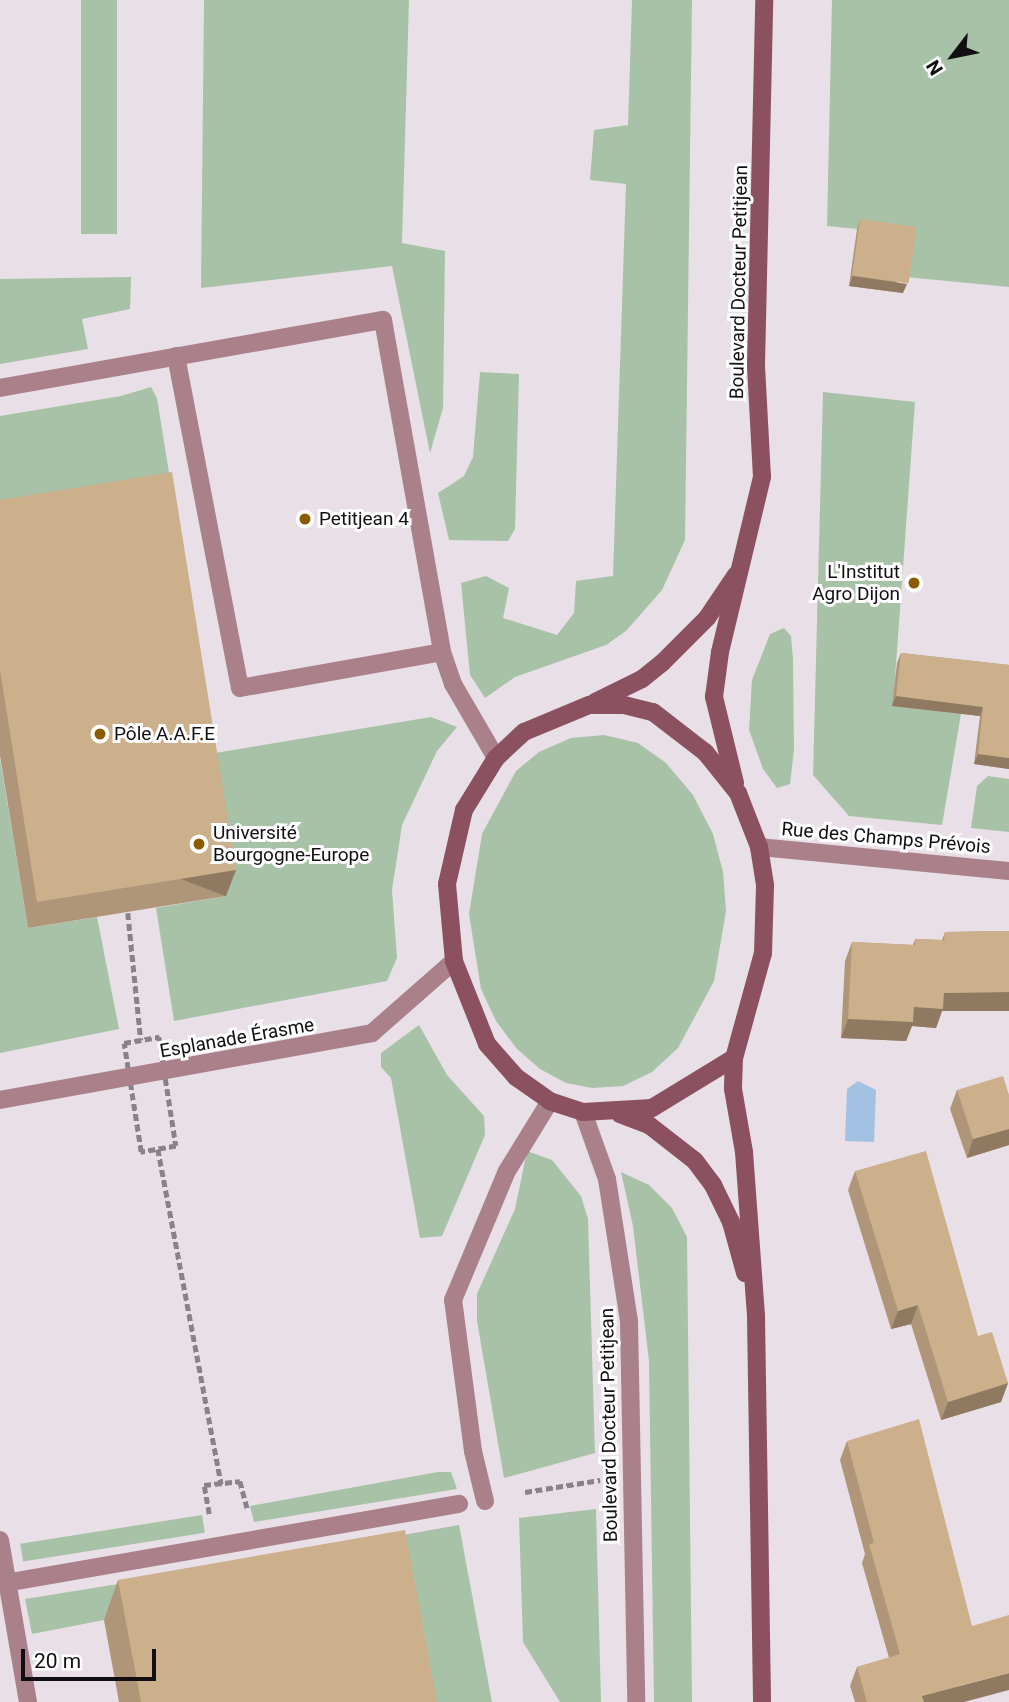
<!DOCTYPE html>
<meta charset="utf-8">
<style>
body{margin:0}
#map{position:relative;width:1009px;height:1702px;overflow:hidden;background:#e9dfe7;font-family:Roboto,sans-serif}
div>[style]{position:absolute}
.green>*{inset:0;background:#a8c2a8;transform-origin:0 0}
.water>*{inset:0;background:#a3c1e3}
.path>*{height:4.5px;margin-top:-2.25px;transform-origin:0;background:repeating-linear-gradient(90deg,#898287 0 7px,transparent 0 10.5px)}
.service>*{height:18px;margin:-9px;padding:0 9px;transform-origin:9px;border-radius:9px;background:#aa808b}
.minor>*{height:18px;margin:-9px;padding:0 9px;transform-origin:9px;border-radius:9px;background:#aa808b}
.secondary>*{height:18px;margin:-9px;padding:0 9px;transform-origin:9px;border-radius:9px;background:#8b5161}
.wall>*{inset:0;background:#af9678}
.shaded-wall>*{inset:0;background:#8f7a61;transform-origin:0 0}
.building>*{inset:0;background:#ccaf8b;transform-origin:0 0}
.dots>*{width:19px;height:19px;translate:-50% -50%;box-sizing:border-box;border:4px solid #fff;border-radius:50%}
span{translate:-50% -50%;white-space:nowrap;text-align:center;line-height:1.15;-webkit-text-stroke:6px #fff;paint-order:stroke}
.street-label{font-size:19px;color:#120f12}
.poi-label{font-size:19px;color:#120f12}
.left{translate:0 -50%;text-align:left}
.right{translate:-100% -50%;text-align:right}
.north{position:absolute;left:918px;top:21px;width:70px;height:70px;-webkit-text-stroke:5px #fff;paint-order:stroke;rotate:238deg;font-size:19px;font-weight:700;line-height:28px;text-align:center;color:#120f12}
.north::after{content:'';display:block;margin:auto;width:24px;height:32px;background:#120f12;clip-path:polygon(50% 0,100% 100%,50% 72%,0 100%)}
.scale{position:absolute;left:21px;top:1649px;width:135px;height:32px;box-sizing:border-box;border:4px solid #120f12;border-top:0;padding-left:9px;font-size:21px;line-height:24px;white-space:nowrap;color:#120f12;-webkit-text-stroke:5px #fff;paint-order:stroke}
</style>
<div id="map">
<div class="green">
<div style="left:81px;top:0;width:36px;height:234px"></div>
<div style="clip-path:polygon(204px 0,409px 0,402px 243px,445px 251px,443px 408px,430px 453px,392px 266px,201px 288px)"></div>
<div style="clip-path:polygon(632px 0,692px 0,685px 540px,662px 590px,626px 631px,606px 645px,515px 677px,485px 698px,470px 675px,461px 583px,486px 576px,509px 588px,503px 618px,557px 635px,574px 613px,576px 581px,613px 576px,626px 184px,590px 180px,594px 130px,628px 125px)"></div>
<div style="clip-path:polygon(832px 0,1009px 0,1009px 287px,906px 277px,857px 229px,827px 226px)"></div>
<div style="clip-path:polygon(131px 277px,130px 309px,82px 319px,88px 349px,0 364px,0 279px)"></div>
<div style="clip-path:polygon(480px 372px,519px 374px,515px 529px,508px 541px,449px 540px,438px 493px,464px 476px,473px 457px)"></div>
<div style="clip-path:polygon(151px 387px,157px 398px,170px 479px,0 525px,0 416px,121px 396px)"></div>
<div style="clip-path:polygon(823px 392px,915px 402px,893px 706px,961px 714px,942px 825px,849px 816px,813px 775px)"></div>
<div style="clip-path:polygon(784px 628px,791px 636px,793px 659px,794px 750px,790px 784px,777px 788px,763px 769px,749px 730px,752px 680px,770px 634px)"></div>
<div style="clip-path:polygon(431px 717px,457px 727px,437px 751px,402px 825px,392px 890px,397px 958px,387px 981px,174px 1021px,156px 908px,226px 896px,203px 755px)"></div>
<div style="clip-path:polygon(604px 735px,638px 743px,666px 763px,693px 795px,713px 834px,723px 872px,726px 911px,714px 981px,678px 1048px,652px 1072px,623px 1086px,592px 1088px,566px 1083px,540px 1069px,517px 1049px,496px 1021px,481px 989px,469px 914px,482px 834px,516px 771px,539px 752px,571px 738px)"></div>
<div style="clip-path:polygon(0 759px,28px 928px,97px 917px,119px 1029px,0 1053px)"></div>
<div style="clip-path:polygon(988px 776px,1009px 779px,1009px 832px,971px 828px,977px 786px)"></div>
<div style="clip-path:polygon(419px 1025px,447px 1075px,484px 1116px,485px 1135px,442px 1236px,420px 1238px,391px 1078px,381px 1067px,381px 1053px)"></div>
<div style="clip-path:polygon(527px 1151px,552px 1160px,581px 1196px,588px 1219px,595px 1453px,504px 1478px,477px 1321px,477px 1294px,515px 1209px)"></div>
<div style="clip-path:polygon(621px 1172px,649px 1185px,672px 1208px,687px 1237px,692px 1702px,654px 1702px,649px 1361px,633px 1226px)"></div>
<div style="clip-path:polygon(438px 1472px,451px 1472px,457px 1489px,254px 1522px,250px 1506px)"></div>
<div style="clip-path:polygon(596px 1509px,601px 1702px,560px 1702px,523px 1642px,519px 1518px)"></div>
<div style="left:202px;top:1515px;width:18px;height:184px;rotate:81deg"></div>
<div style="clip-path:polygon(459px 1525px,492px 1702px,414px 1702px,274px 1558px)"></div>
<div style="clip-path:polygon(205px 1570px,104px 1620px,32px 1634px,25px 1599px)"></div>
</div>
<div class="water">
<div style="clip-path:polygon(858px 1081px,876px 1090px,874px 1142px,845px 1141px,847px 1089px)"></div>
</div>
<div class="path">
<div style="left:128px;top:913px;width:128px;rotate:84.2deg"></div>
<div style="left:159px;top:1037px;width:110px;rotate:81.1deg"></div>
<div style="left:176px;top:1146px;width:36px;rotate:170deg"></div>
<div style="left:141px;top:1152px;width:110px;rotate:-98.9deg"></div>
<div style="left:124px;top:1043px;width:36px;rotate:-10deg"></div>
<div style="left:158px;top:1149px;width:341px;rotate:79.3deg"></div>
<div style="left:525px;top:1492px;width:76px;rotate:-9.1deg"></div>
<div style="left:209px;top:1514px;width:29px;rotate:-100deg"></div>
<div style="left:204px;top:1485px;width:36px;rotate:-6deg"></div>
<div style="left:240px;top:1481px;width:28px;rotate:75deg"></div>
</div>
<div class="service">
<div style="left:176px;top:356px;width:338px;rotate:79.1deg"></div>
<div style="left:240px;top:688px;width:205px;rotate:-10.1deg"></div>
<div style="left:0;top:388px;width:389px;rotate:-10.1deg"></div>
<div style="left:383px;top:320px;width:337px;rotate:79.9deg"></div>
<div style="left:442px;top:652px;width:34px;rotate:71deg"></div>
<div style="left:453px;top:684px;width:86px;rotate:59.8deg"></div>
<div style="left:0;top:1100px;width:378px;rotate:-10.2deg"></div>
<div style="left:372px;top:1033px;width:109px;rotate:-41.3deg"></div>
<div style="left:583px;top:1112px;width:71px;rotate:70.3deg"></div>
<div style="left:607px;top:1179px;width:144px;rotate:81.2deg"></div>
<div style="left:629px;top:1321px;width:381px;rotate:88.9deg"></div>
<div style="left:485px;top:1501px;width:51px;rotate:-103.5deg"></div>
<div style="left:473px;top:1451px;width:152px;rotate:-97.5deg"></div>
<div style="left:453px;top:1300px;width:140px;rotate:-67.3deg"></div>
<div style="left:507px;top:1171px;width:82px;rotate:-58.4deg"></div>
<div style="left:0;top:1540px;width:164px;rotate:80.2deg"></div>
<div style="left:0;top:1584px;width:466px;rotate:-9.9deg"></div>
</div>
<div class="minor">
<div style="left:759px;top:847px;width:251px;rotate:5.5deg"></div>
</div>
<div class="secondary">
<div style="left:595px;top:702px;width:52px;rotate:-26.1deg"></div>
<div style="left:642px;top:679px;width:26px;rotate:-39deg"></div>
<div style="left:662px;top:663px;width:64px;rotate:-45deg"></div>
<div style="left:707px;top:618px;width:52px;rotate:-56deg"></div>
<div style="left:735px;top:783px;width:89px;rotate:-103.7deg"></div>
<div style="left:714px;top:697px;width:45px;rotate:-82.4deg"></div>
<div style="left:720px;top:652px;width:180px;rotate:-76.5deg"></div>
<div style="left:762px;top:477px;width:112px;rotate:-93.1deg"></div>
<div style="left:756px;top:365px;width:365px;rotate:-88.7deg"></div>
<div style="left:734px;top:1058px;width:96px;rotate:148.6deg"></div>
<div style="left:652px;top:1108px;width:69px;rotate:176.7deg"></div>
<div style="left:583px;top:1112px;width:35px;rotate:-162deg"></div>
<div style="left:550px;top:1101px;width:42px;rotate:-144.8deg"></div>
<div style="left:516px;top:1077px;width:44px;rotate:-131.3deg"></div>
<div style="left:487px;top:1044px;width:89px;rotate:-111.7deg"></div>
<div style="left:454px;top:961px;width:77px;rotate:-95.2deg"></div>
<div style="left:447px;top:884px;width:76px;rotate:-77.1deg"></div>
<div style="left:464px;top:810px;width:61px;rotate:-58.4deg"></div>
<div style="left:496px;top:758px;width:38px;rotate:-43deg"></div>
<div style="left:524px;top:732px;width:70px;rotate:-22.6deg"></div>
<div style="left:589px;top:705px;width:35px"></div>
<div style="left:624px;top:705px;width:30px;rotate:14deg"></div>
<div style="left:653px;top:712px;width:66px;rotate:37.6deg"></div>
<div style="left:705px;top:752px;width:53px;rotate:51.2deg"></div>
<div style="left:738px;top:793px;width:58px;rotate:68.7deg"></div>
<div style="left:759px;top:847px;width:39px;rotate:81deg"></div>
<div style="left:765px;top:886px;width:67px;rotate:91.7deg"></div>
<div style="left:763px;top:953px;width:109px;rotate:105.4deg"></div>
<div style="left:734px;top:1058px;width:31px;rotate:92deg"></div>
<div style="left:733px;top:1089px;width:64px;rotate:80.1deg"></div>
<div style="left:744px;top:1152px;width:165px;rotate:85.8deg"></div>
<div style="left:756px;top:1317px;width:385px;rotate:89.1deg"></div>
<div style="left:620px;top:1114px;width:31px;rotate:21deg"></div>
<div style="left:649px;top:1125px;width:58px;rotate:38deg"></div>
<div style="left:695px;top:1161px;width:30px;rotate:53deg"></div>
<div style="left:713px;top:1185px;width:41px;rotate:64.1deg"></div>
<div style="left:731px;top:1222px;width:53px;rotate:74.6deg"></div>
</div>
<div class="wall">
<div style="clip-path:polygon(860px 219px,903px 293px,849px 286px,857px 229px)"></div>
<div style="clip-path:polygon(0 500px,226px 896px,28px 928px,0 756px)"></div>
<div style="clip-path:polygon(901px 653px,1009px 665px,1009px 769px,974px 764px,980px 716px,892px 706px,897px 663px)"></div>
<div style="clip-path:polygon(1009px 931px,1009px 1011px,942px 1011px,936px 1028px,912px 1026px,906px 1041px,841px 1038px,845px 961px,852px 942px,913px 945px,915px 939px,942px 940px,945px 932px)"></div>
<div style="clip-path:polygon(957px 1090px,1009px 1095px,1009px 1145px,967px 1158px,950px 1109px)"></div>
<div style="clip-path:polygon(855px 1171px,978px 1336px,1008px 1383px,1001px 1402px,941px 1420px,911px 1324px,891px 1329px,848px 1190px)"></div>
<div style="clip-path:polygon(847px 1441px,964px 1702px,855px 1702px,850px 1686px,857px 1667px,889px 1658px,862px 1563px,865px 1554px,840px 1460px)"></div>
<div style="clip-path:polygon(118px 1580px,437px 1702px,119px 1702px,104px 1620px)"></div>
</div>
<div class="shaded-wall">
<div style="clip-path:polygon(853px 276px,907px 284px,903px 293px,849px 286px)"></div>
<div style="clip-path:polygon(896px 696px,983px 707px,980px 716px,892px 706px)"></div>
<div style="clip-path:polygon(978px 754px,1009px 758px,1009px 769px,974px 764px)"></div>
<div style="left:236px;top:870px;width:28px;height:202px;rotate:111deg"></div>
<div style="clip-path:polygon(1009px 992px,1009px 1011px,942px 1011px,936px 1028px,912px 1026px,906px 1041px,841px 1038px,848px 1019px,914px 1007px,944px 993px)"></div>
<div style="clip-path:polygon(1009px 1129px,1009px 1145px,967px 1158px,973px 1139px)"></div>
<div style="clip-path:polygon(918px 1305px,911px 1324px,891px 1329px,898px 1311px)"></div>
<div style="clip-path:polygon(1008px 1383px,1001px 1402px,941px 1420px,948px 1402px)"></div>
<div style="clip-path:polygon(1009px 1673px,1009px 1690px,964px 1702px,920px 1702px,922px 1696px)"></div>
</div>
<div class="building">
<div style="left:860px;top:219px;width:57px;height:57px;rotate:8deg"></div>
<div style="clip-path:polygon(172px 472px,236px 870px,37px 902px,0 670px,0 500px)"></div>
<div style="clip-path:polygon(901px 653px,1009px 665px,1009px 758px,978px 754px,983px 707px,896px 696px)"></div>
<div style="clip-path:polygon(1009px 931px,1009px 992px,944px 993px,943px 1009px,914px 1007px,913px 1022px,848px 1019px,852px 942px,915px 945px,915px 939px,944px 940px,945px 932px)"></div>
<div style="clip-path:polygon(1003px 1076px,1009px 1095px,1009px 1129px,973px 1139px,957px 1090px)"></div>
<div style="clip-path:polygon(926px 1151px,978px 1336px,992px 1332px,1008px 1383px,948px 1402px,918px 1305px,898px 1311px,855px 1171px)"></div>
<div style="clip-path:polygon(919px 1419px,972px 1626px,1009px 1615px,1009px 1673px,922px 1696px,924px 1702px,867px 1702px,857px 1667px,900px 1654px,869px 1544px,874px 1543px,847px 1441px)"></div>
<div style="clip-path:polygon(405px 1530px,437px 1702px,141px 1702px,118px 1580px)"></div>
</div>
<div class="dots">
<div style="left:305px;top:519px;background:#8b5b01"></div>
<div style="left:914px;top:583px;background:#8b5b01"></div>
<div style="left:100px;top:734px;background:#8b5b01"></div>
<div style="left:199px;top:844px;background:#8b5b01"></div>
</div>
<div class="street-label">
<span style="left:739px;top:282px;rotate:-89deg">Boulevard Docteur Petitjean</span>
<span style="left:886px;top:838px;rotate:5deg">Rue des Champs Prévois</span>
<span style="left:237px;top:1038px;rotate:-10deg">Esplanade Érasme</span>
<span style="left:609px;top:1425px;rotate:-91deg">Boulevard Docteur Petitjean</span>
</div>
<div class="poi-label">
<span class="left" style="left:319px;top:519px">Petitjean 4</span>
<span class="right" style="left:900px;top:583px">L'Institut<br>Agro Dijon</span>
<span class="left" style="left:114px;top:734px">Pôle A.A.F.E</span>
<span class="left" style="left:213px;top:844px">Université<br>Bourgogne-Europe</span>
</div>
<div class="north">N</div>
<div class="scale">20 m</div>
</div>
